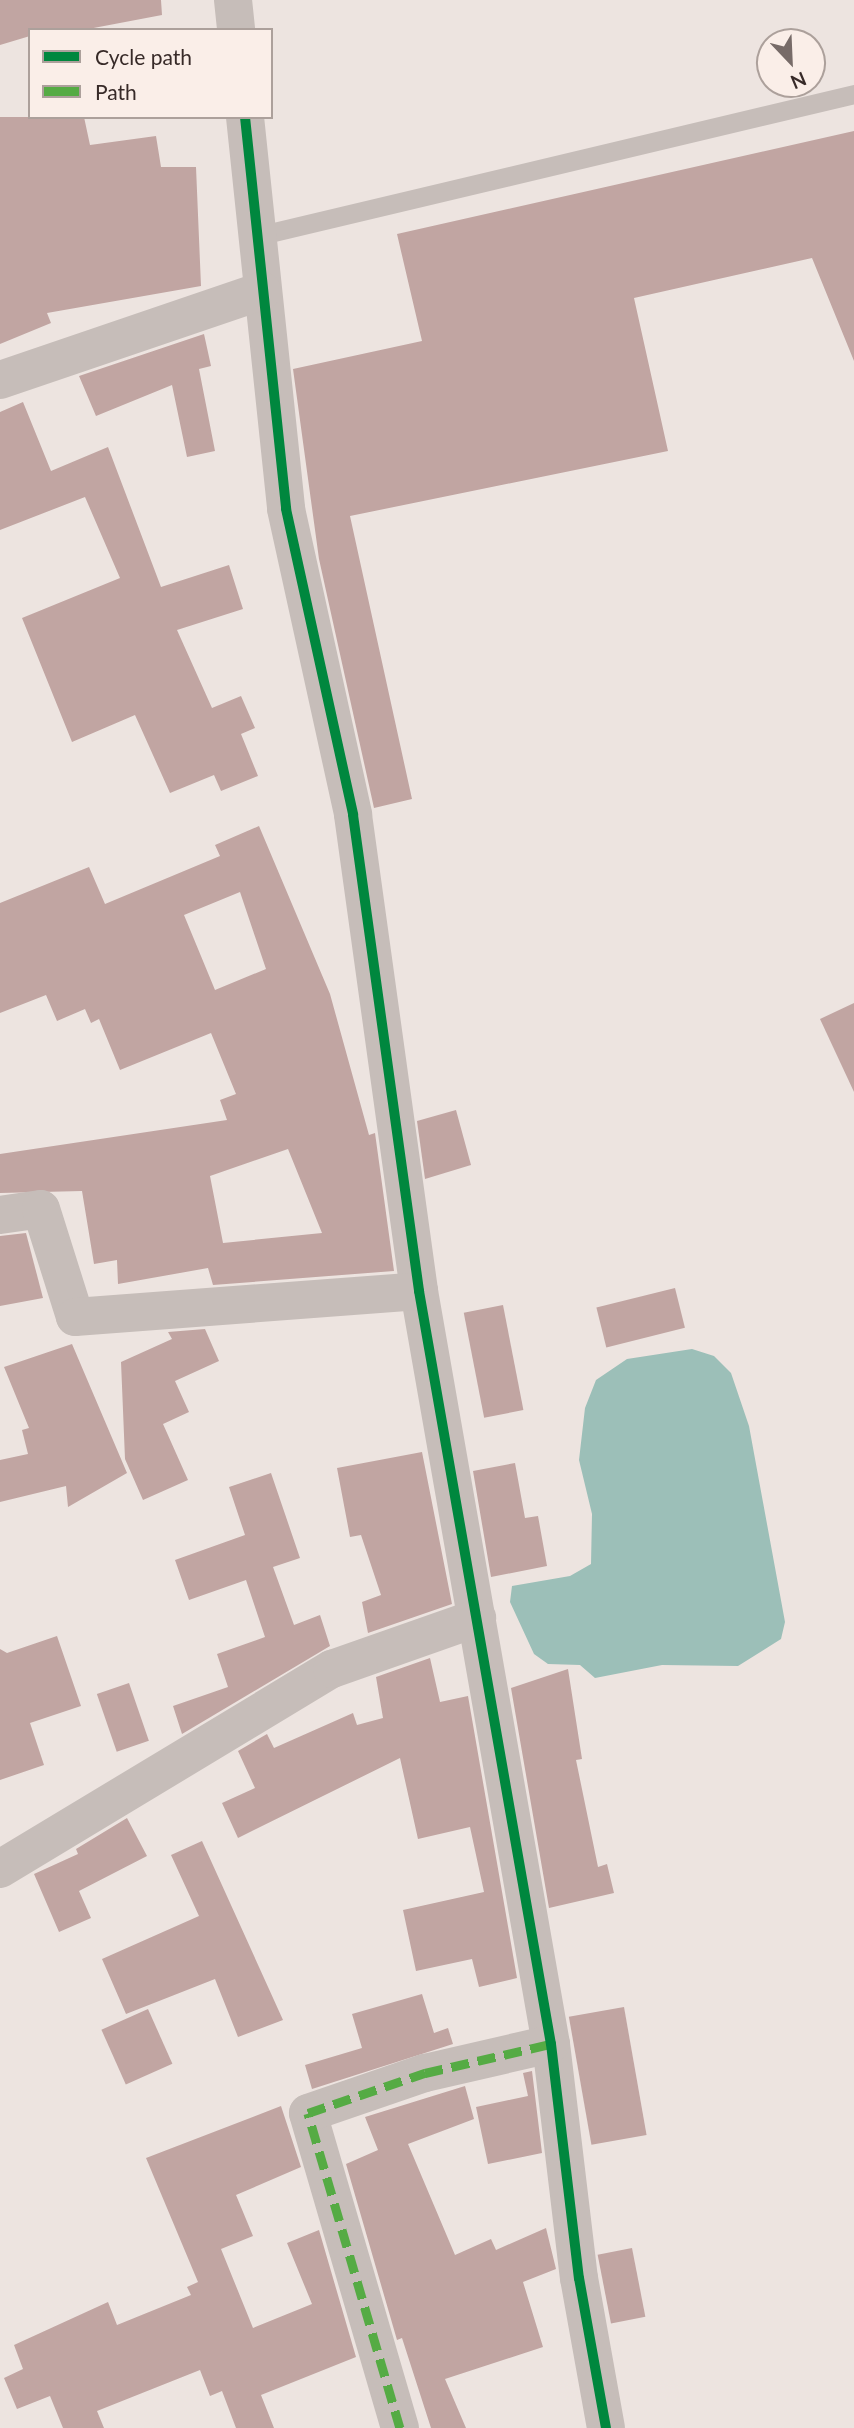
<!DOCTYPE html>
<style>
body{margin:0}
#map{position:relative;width:854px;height:2428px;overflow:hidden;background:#ede4e0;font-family:Lato,sans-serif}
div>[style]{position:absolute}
.water>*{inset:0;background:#9cbfb8}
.building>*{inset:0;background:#c1a5a2;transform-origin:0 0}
.lane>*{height:19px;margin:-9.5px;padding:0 9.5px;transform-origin:9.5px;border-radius:9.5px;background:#c6bdb9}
.street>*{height:38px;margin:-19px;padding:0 19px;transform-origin:19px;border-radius:19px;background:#c6bdb9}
.quiet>*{height:9px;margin-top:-4.5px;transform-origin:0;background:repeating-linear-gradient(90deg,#55ab44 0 18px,transparent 0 27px)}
.cycleway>*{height:10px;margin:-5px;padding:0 5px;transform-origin:5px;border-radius:5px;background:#00873e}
span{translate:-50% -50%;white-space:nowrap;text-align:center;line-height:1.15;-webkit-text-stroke:7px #faeee8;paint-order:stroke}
.legend{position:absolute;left:28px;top:28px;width:245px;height:91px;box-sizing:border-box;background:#faeee8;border:2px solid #aca09b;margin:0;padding:9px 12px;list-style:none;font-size:21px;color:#372a28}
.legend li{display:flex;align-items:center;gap:14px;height:35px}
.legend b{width:35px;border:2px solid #aca09b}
.north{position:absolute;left:756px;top:28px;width:70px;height:70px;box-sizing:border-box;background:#faeee8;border:2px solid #aca09b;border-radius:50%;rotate:157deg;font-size:19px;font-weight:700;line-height:28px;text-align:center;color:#372a28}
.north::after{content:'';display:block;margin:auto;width:24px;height:32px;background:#776b68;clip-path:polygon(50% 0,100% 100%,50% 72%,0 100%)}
</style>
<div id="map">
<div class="water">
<div style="clip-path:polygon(692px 1349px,714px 1356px,731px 1373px,749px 1426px,785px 1622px,781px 1639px,738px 1666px,662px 1665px,595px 1678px,580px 1665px,548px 1664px,534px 1654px,510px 1602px,512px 1586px,570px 1576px,591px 1564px,592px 1514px,579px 1460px,585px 1408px,596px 1380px,627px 1359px)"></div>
</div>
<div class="building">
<div style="clip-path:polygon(0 0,161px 0,162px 15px,83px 30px,30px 30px,30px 36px,0 45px)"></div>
<div style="clip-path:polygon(0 117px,84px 117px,90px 145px,156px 136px,161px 167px,196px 167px,201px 286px,47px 313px,51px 323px,0 344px)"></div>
<div style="clip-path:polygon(854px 131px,854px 361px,812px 258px,634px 298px,668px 451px,350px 516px,412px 799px,374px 808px,319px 559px,293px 369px,422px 341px,397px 234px)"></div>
<div style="clip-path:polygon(204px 334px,211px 366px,199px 369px,215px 451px,187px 457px,172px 385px,96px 416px,79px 376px)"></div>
<div style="clip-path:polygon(23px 402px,51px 471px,108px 447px,161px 587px,229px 565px,243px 609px,177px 630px,212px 708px,241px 696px,255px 728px,241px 734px,258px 776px,221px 791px,214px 775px,170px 793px,135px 715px,72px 742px,22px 618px,120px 578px,85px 497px,0 530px,0 412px)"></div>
<div style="clip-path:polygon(evenodd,259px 826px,330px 994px,369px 1135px,375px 1133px,394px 1271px,213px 1285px,208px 1268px,118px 1284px,117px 1260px,94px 1264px,82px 1191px,0 1193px,0 1154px,227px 1120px,220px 1100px,236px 1094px,211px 1033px,120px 1070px,99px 1019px,91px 1023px,85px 1009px,57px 1021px,46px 995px,0 1013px,0 903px,89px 867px,105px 904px,220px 856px,215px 845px,259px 826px,240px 892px,266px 969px,215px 990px,184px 915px,240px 892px,259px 826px,288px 1149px,322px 1233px,223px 1243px,210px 1176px,288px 1149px)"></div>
<div style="clip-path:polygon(854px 1003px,854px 1092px,820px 1019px)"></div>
<div style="clip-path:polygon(456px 1110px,471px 1165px,425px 1179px,417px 1121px)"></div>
<div style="clip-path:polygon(26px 1233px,43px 1298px,0 1306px,0 1236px)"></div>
<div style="left:675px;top:1288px;width:41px;height:81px;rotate:76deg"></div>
<div style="left:503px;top:1305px;width:107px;height:40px;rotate:79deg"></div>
<div style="clip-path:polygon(205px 1329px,219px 1361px,175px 1381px,189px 1412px,163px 1424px,188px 1480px,143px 1500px,125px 1459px,121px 1362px,172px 1339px,168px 1332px)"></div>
<div style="clip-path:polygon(72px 1344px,127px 1473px,68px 1507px,66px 1486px,0 1502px,0 1460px,28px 1454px,22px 1430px,29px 1428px,4px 1367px)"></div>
<div style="clip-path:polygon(422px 1452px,452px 1604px,368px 1633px,362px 1602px,381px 1595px,361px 1535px,350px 1537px,337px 1468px)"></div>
<div style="clip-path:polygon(515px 1463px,525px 1518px,538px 1516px,547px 1566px,491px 1577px,473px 1471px)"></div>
<div style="clip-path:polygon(271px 1473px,300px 1558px,273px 1567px,294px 1625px,320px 1615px,330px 1646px,182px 1734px,173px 1706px,228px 1687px,217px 1654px,265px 1637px,246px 1580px,189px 1600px,175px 1560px,245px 1535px,229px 1487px)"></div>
<div style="clip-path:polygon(57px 1636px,81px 1706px,30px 1723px,44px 1765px,0 1780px,0 1649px,7px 1653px)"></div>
<div style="clip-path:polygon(430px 1658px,440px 1702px,468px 1696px,517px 1978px,479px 1987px,472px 1959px,416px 1971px,403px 1910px,484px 1892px,470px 1827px,418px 1839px,400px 1758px,238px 1838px,222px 1803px,255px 1788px,238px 1751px,267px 1734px,274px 1748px,353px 1713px,357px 1725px,383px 1718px,376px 1677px)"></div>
<div style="clip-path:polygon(568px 1669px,582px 1759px,576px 1760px,598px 1867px,607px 1864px,614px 1893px,549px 1908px,511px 1688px)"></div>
<div style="left:129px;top:1683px;width:61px;height:34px;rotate:71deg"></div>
<div style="clip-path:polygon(127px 1818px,147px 1856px,79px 1891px,91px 1918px,59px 1932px,34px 1874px,78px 1854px,76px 1849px)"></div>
<div style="clip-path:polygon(202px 1841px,283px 2020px,238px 2037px,215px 1979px,126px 2014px,102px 1959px,199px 1916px,171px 1855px)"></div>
<div style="clip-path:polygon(422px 1994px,434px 2033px,448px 2028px,453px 2044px,312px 2089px,305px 2065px,362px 2048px,352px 2014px)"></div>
<div style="left:624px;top:2007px;width:130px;height:56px;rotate:80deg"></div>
<div style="left:148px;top:2009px;width:60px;height:51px;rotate:66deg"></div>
<div style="clip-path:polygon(532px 2071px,542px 2153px,488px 2164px,476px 2107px,528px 2096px,523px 2073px)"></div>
<div style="clip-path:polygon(465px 2086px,474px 2119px,408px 2144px,455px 2255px,491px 2239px,496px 2250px,546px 2228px,556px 2269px,523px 2282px,543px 2347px,445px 2379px,466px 2428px,431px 2428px,402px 2338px,397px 2340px,346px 2164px,378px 2150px,365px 2117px)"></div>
<div style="clip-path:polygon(281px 2106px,301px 2167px,236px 2195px,253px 2236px,221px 2249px,253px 2328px,312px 2304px,287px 2243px,319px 2230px,356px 2357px,261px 2395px,274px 2428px,236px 2428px,222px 2391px,210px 2396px,200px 2370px,97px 2411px,104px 2428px,63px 2428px,50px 2396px,17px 2409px,4px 2378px,23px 2369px,14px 2345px,108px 2302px,117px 2325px,191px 2295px,187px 2287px,198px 2282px,146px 2158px)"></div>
<div style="left:632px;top:2248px;width:70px;height:35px;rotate:79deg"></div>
</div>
<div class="lane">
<div style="left:257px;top:236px;width:614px;rotate:-13.38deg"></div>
</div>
<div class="street">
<div style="left:233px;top:0;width:30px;rotate:84deg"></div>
<div style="left:245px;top:117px;width:394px;rotate:84deg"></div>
<div style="left:286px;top:509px;width:313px;rotate:77.6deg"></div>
<div style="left:353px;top:815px;width:481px;rotate:82.1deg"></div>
<div style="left:419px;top:1291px;width:764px;rotate:80.06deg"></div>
<div style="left:551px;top:2044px;width:236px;rotate:83.2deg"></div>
<div style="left:579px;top:2278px;width:152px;rotate:79.8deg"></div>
<div style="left:0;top:380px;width:277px;rotate:-18.8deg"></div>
<div style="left:0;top:1215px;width:41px;rotate:-8.3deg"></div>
<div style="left:41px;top:1209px;width:113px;rotate:72.5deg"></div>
<div style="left:75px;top:1317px;width:345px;rotate:-4.3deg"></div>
<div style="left:0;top:1869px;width:388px;rotate:-31.1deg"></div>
<div style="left:332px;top:1669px;width:154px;rotate:-19.4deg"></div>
<div style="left:400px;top:2428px;width:328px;rotate:-106.3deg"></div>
<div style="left:308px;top:2113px;width:124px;rotate:-18.9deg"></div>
<div style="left:425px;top:2073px;width:129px;rotate:-13deg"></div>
</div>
<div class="quiet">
<div style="left:400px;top:2428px;width:328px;rotate:-106.3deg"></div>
<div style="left:308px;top:2113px;width:124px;rotate:-18.9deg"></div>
<div style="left:425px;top:2073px;width:129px;rotate:-13deg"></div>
</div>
<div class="cycleway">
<div style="left:245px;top:117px;width:394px;rotate:84deg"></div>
<div style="left:286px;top:509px;width:313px;rotate:77.6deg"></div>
<div style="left:353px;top:815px;width:481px;rotate:82.1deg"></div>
<div style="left:419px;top:1291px;width:764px;rotate:80.06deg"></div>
<div style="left:551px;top:2044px;width:236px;rotate:83.2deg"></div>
<div style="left:579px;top:2278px;width:152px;rotate:79.8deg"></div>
</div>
<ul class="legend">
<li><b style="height:9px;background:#00873e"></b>Cycle path</li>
<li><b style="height:9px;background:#55ab44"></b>Path</li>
</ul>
<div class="north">N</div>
</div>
